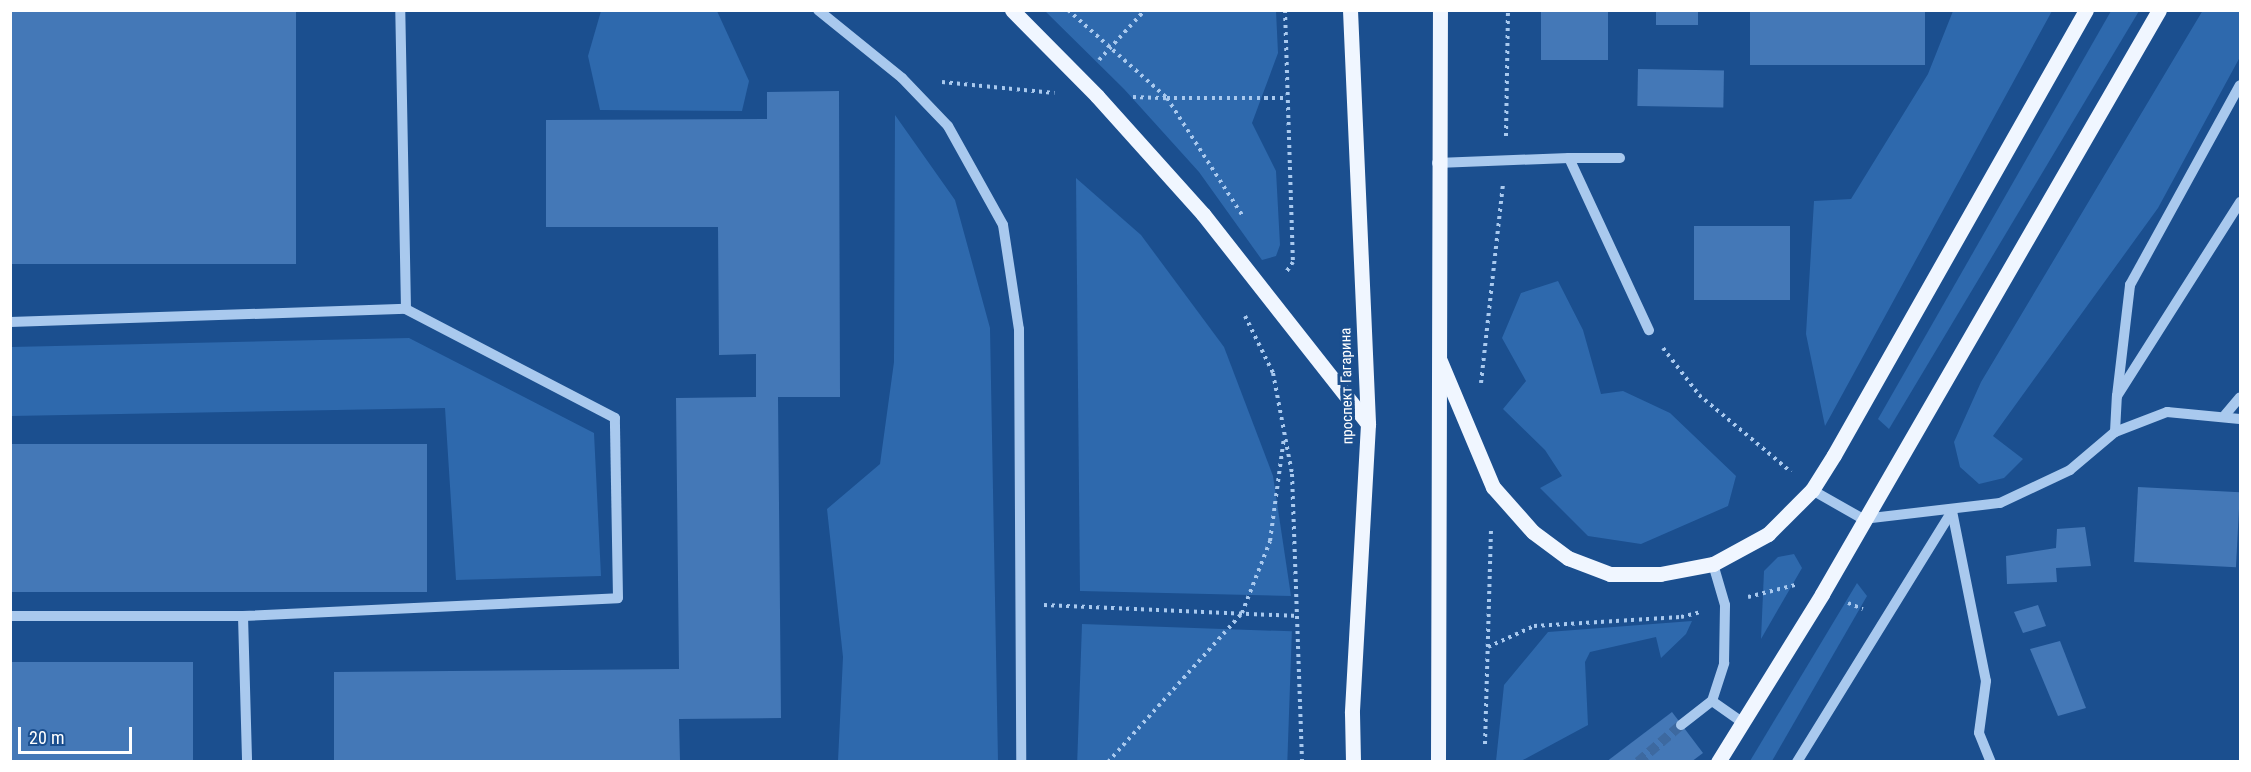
<!DOCTYPE html>
<meta charset="utf-8">
<style>
body{margin:0}
#map{position:relative;width:2251px;height:772px;overflow:hidden;background:#1b4f8f;font-family:"Roboto Condensed",sans-serif}
div>[style]{position:absolute}
.green>*{inset:0;background:#2e69ad;transform-origin:0 0}
.building>*{inset:0;background:#4478b7;transform-origin:0 0}
.minor-tunnel>*{height:10px;margin-top:-5px;transform-origin:0;background:repeating-linear-gradient(90deg,#3d69a0 0 10px,transparent 0 15px)}
.path>*{height:4px;margin-top:-2px;transform-origin:0;background:repeating-linear-gradient(90deg,#a9c9ee 0 3px,transparent 0 7.5px)}
.minor>*{height:10px;margin:-5px;padding:0 5px;transform-origin:5px;border-radius:5px;background:#a9c9ee}
.major>*{height:15px;margin:-7.5px;padding:0 7.5px;transform-origin:7.5px;border-radius:7.5px;background:#f0f6ff}
span{translate:-50% -50%;white-space:nowrap;text-align:center;line-height:1.15;-webkit-text-stroke:6px #1b4f8f;paint-order:stroke}
.street-label{font-size:15px;color:#fff}
.frame{position:absolute;inset:0;border:12px solid #fff;pointer-events:none}
.scale{position:absolute;left:18px;top:727px;width:114px;height:27px;box-sizing:border-box;border:3px solid #fff;border-top:0;padding-left:8px;font-size:18px;line-height:21px;white-space:nowrap;color:#fff;-webkit-text-stroke:4px #1b4f8f;paint-order:stroke}
</style>
<div id="map">
<div class="green">
<div style="clip-path:polygon(2203px 10px,2240px 11px,2240px 57px,2158px 208px,1993px 436px,2023px 459px,2004px 478px,1979px 484px,1960px 467px,1954px 442px,1981px 382px)"></div>
<div style="clip-path:polygon(601px 11px,717px 11px,749px 81px,742px 111px,600px 110px,588px 56px)"></div>
<div style="clip-path:polygon(1045px 11px,1276px 11px,1278px 53px,1252px 123px,1276px 171px,1280px 245px,1276px 256px,1262px 260px,1199px 172px,1124px 89px)"></div>
<div style="clip-path:polygon(1953px 11px,2052px 11px,1825px 426px,1806px 334px,1814px 201px,1851px 199px,1928px 74px)"></div>
<div style="clip-path:polygon(2111px 11px,2139px 11px,1889px 429px,1878px 419px)"></div>
<div style="clip-path:polygon(895px 115px,955px 200px,990px 328px,998px 761px,838px 761px,843px 657px,827px 509px,880px 464px,894px 362px)"></div>
<div style="clip-path:polygon(1076px 178px,1141px 235px,1224px 347px,1273px 476px,1291px 596px,1080px 591px)"></div>
<div style="clip-path:polygon(1558px 281px,1583px 330px,1601px 394px,1623px 391px,1670px 413px,1736px 476px,1728px 506px,1641px 544px,1588px 536px,1540px 488px,1562px 476px,1545px 450px,1503px 409px,1526px 381px,1502px 338px,1521px 293px)"></div>
<div style="clip-path:polygon(409px 338px,594px 433px,601px 576px,456px 580px,445px 408px,11px 416px,11px 347px)"></div>
<div style="clip-path:polygon(1794px 554px,1802px 568px,1761px 639px,1764px 571px,1778px 557px)"></div>
<div style="clip-path:polygon(1857px 583px,1867px 596px,1772px 761px,1750px 761px)"></div>
<div style="clip-path:polygon(1692px 621px,1686px 634px,1661px 658px,1656px 637px,1590px 652px,1585px 662px,1588px 725px,1521px 761px,1496px 761px,1504px 685px,1548px 632px)"></div>
<div style="left:1082px;top:624px;width:210px;height:137px;rotate:2deg"></div>
</div>
<div class="building">
<div style="left:10px;top:10px;width:286px;height:254px"></div>
<div style="left:1541px;top:10px;width:67px;height:50px"></div>
<div style="left:1656px;top:10px;width:42px;height:15px"></div>
<div style="left:1750px;top:10px;width:175px;height:55px"></div>
<div style="left:1638px;top:69px;width:86px;height:37px;rotate:1deg"></div>
<div style="clip-path:polygon(839px 91px,840px 397px,778px 397px,781px 718px,679px 719px,680px 761px,334px 762px,334px 672px,679px 669px,676px 398px,756px 397px,756px 354px,719px 355px,718px 227px,546px 227px,546px 120px,767px 119px,767px 92px)"></div>
<div style="left:1694px;top:226px;width:96px;height:74px"></div>
<div style="left:427px;top:444px;width:148px;height:417px;rotate:90deg"></div>
<div style="left:2138px;top:487px;width:102px;height:75px;rotate:3deg"></div>
<div style="clip-path:polygon(2085px 527px,2091px 566px,2056px 568px,2057px 582px,2007px 584px,2006px 556px,2056px 548px,2057px 529px)"></div>
<div style="clip-path:polygon(2038px 605px,2046px 626px,2023px 633px,2014px 612px)"></div>
<div style="clip-path:polygon(2060px 641px,2086px 708px,2058px 716px,2030px 649px)"></div>
<div style="left:193px;top:662px;width:100px;height:183px;rotate:90deg"></div>
<div style="clip-path:polygon(1672px 712px,1703px 753px,1691px 762px,1606px 762px)"></div>
</div>
<div class="minor-tunnel">
<div style="left:1638px;top:762px;width:57px;rotate:-40.7deg"></div>
</div>
<div class="path">
<div style="left:1068px;top:10px;width:132px;rotate:41.6deg"></div>
<div style="left:1167px;top:98px;width:119px"></div>
<div style="left:1285px;top:10px;width:252px;rotate:88.2deg"></div>
<div style="left:1293px;top:262px;width:14px;rotate:124deg"></div>
<div style="left:1099px;top:60px;width:68px;rotate:-47.4deg"></div>
<div style="left:942px;top:82px;width:113px;rotate:5.6deg"></div>
<div style="left:1133px;top:97px;width:34px;rotate:2deg"></div>
<div style="left:1167px;top:98px;width:139px;rotate:57.3deg"></div>
<div style="left:1506px;top:136px;width:126px;rotate:-89.1deg"></div>
<div style="left:1245px;top:316px;width:64px;rotate:63.8deg"></div>
<div style="left:1273px;top:373px;width:103px;rotate:79.3deg"></div>
<div style="left:1292px;top:474px;width:288px;rotate:88deg"></div>
<div style="left:1663px;top:348px;width:59px;rotate:52.5deg"></div>
<div style="left:1699px;top:395px;width:120px;rotate:39.9deg"></div>
<div style="left:1481px;top:383px;width:199px;rotate:-83.7deg"></div>
<div style="left:1748px;top:597px;width:49px;rotate:-14.3deg"></div>
<div style="left:1848px;top:603px;width:16px;rotate:22deg"></div>
<div style="left:1044px;top:605px;width:255px;rotate:2.5deg"></div>
<div style="left:1488px;top:647px;width:51px;rotate:-24.5deg"></div>
<div style="left:1534px;top:626px;width:147px;rotate:-3.5deg"></div>
<div style="left:1681px;top:617px;width:21px;rotate:-14deg"></div>
<div style="left:1485px;top:744px;width:217px;rotate:-88.4deg"></div>
<div style="left:1108px;top:762px;width:200px;rotate:-48deg"></div>
<div style="left:1242px;top:613px;width:77px;rotate:-68.7deg"></div>
<div style="left:1270px;top:541px;width:104px;rotate:-82.3deg"></div>
</div>
<div class="minor">
<div style="left:818px;top:10px;width:108px;rotate:39deg"></div>
<div style="left:902px;top:78px;width:66px;rotate:46.2deg"></div>
<div style="left:948px;top:126px;width:113px;rotate:60.9deg"></div>
<div style="left:1003px;top:225px;width:105px;rotate:81.3deg"></div>
<div style="left:1019px;top:329px;width:433px;rotate:89.7deg"></div>
<div style="left:1569px;top:158px;width:51px"></div>
<div style="left:1437px;top:163px;width:132px;rotate:-2.2deg"></div>
<div style="left:1569px;top:158px;width:190px;rotate:65.1deg"></div>
<div style="left:10px;top:322px;width:396px;rotate:-1.9deg"></div>
<div style="left:406px;top:309px;width:299px;rotate:-91.1deg"></div>
<div style="left:2117px;top:396px;width:112px;rotate:-83.3deg"></div>
<div style="left:2130px;top:285px;width:228px;rotate:-61.2deg"></div>
<div style="left:2225px;top:415px;width:23px;rotate:-50deg"></div>
<div style="left:2115px;top:432px;width:36px;rotate:-87deg"></div>
<div style="left:2117px;top:396px;width:230px;rotate:-57.6deg"></div>
<div style="left:1812px;top:490px;width:59px;rotate:29.6deg"></div>
<div style="left:1863px;top:519px;width:138px;rotate:-6.7deg"></div>
<div style="left:2000px;top:503px;width:77px;rotate:-25.2deg"></div>
<div style="left:2070px;top:470px;width:59px;rotate:-40.2deg"></div>
<div style="left:2115px;top:432px;width:56px;rotate:-21deg"></div>
<div style="left:2167px;top:412px;width:73px;rotate:5.5deg"></div>
<div style="left:1952px;top:511px;width:173px;rotate:78.7deg"></div>
<div style="left:1986px;top:681px;width:52px;rotate:97.7deg"></div>
<div style="left:1979px;top:733px;width:31px;rotate:68deg"></div>
<div style="left:10px;top:616px;width:233px"></div>
<div style="left:243px;top:616px;width:375px;rotate:-2.7deg"></div>
<div style="left:618px;top:598px;width:180px;rotate:-91deg"></div>
<div style="left:615px;top:418px;width:236px;rotate:-152.5deg"></div>
<div style="left:243px;top:616px;width:146px;rotate:88.4deg"></div>
<div style="left:1712px;top:701px;width:35px;rotate:35deg"></div>
<div style="left:1681px;top:725px;width:39px;rotate:-38deg"></div>
<div style="left:1712px;top:701px;width:40px;rotate:-72deg"></div>
<div style="left:1724px;top:663px;width:58px;rotate:-89deg"></div>
<div style="left:1725px;top:605px;width:43px;rotate:-106.3deg"></div>
<div style="left:1797px;top:762px;width:295px;rotate:-58.3deg"></div>
</div>
<div class="major">
<div style="left:1012px;top:10px;width:121px;rotate:45.3deg"></div>
<div style="left:1097px;top:96px;width:159px;rotate:48.1deg"></div>
<div style="left:1203px;top:214px;width:267px;rotate:51.8deg"></div>
<div style="left:1350px;top:10px;width:414px;rotate:87.5deg"></div>
<div style="left:1368px;top:424px;width:289px;rotate:93.2deg"></div>
<div style="left:1352px;top:713px;width:49px;rotate:88.8deg"></div>
<div style="left:1440px;top:361px;width:137px;rotate:67.2deg"></div>
<div style="left:1493px;top:487px;width:60px;rotate:48.4deg"></div>
<div style="left:1533px;top:532px;width:44px;rotate:36.6deg"></div>
<div style="left:1568px;top:558px;width:45px;rotate:20.9deg"></div>
<div style="left:1610px;top:574px;width:50px"></div>
<div style="left:1660px;top:574px;width:54px;rotate:-10.7deg"></div>
<div style="left:1713px;top:564px;width:63px;rotate:-28.6deg"></div>
<div style="left:1768px;top:534px;width:62px;rotate:-45deg"></div>
<div style="left:1812px;top:490px;width:41px;rotate:-57.8deg"></div>
<div style="left:1834px;top:455px;width:511px;rotate:-60.48deg"></div>
<div style="left:1438px;top:762px;width:752px;rotate:-89.85deg"></div>
<div style="left:1718px;top:762px;width:198px;rotate:-58.2deg"></div>
<div style="left:1822px;top:594px;width:674px;rotate:-60.01deg"></div>
</div>
<div class="street-label">
<span style="left:1347px;top:386px;rotate:-91deg">проспект Гагарина</span>
</div>
<div class="frame"></div>
<div class="scale">20 m</div>
</div>
